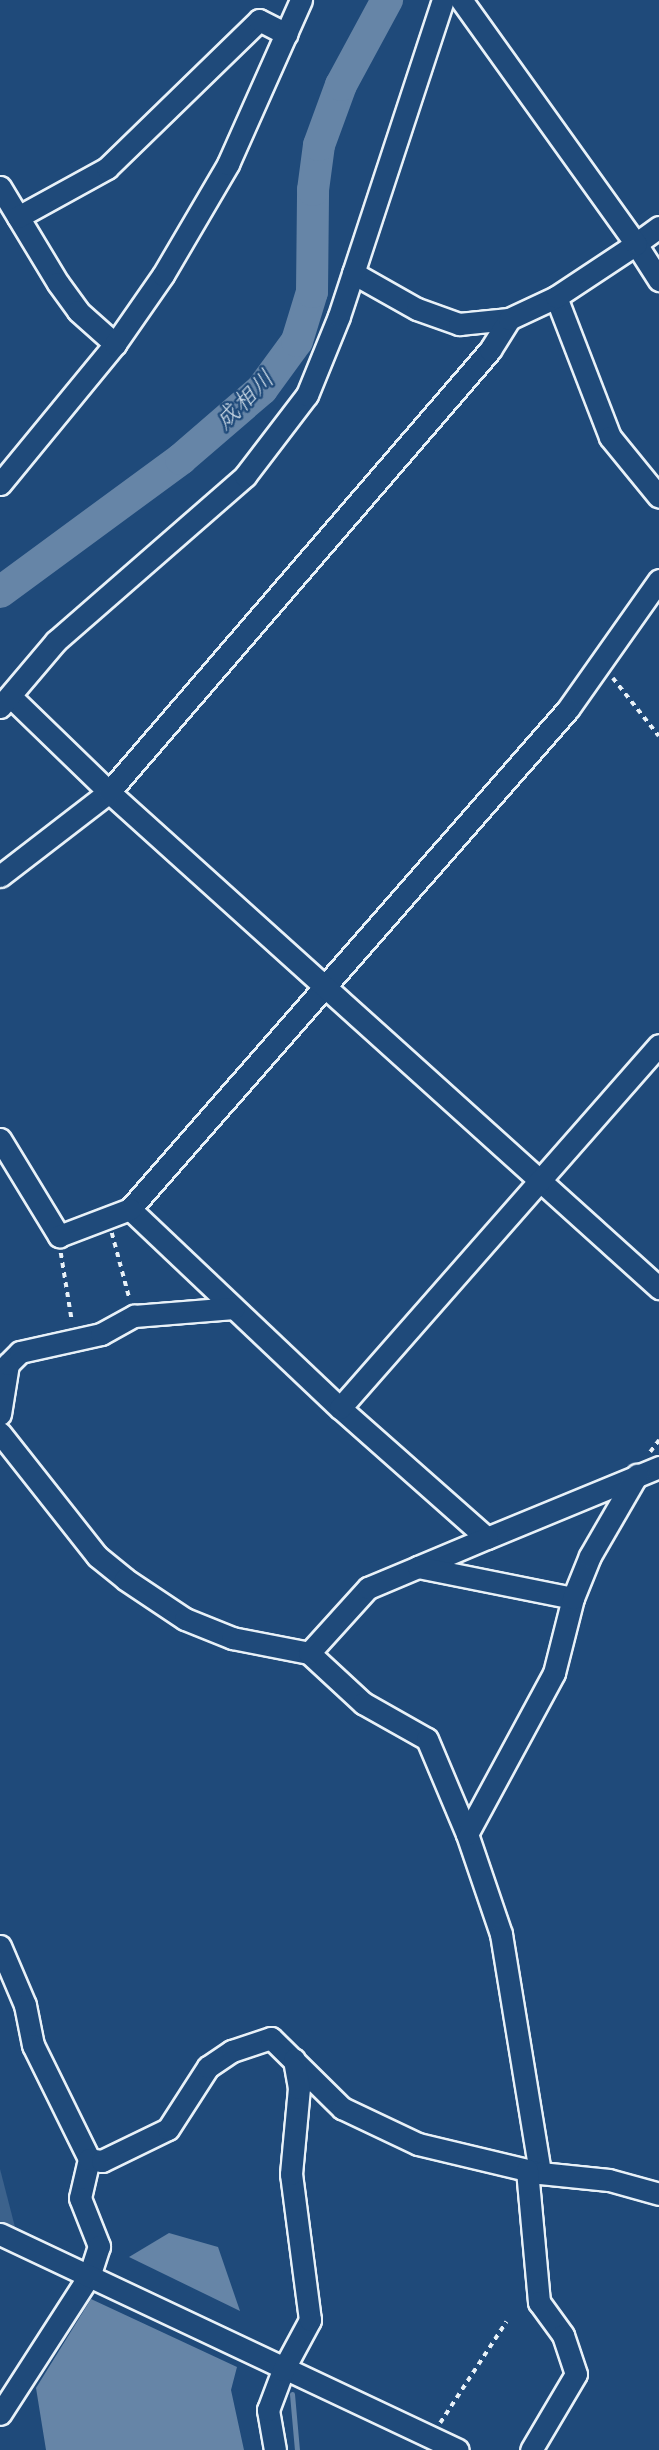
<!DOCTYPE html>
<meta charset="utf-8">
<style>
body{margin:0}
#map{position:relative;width:659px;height:2450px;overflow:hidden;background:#1f4a7a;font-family:Sriracha,"Klee One",sans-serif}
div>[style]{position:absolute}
.green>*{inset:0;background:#3c628c}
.water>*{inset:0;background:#6685a7}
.stream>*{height:5px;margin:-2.5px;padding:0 2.5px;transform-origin:2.5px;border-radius:2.5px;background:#6685a7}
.river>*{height:32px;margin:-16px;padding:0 16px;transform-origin:16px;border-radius:16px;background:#6685a7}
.path>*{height:3.5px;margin-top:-1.75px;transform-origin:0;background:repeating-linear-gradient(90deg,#e8f1f8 0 5px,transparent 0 10px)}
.roads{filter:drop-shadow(2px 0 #e8f1f8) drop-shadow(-2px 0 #e8f1f8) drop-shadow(0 2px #e8f1f8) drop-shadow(0 -2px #e8f1f8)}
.minor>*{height:21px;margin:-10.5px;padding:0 10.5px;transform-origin:10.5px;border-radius:10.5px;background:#1f4a7a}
span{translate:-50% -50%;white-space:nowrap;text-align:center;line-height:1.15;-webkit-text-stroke:5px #1f4a7a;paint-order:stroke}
.water-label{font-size:24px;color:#d4e1ec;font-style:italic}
</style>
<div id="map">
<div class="green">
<div style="clip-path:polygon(0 2169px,16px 2231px,0 2224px)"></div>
</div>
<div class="water">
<div style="clip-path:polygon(169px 2233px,218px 2247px,240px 2311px,129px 2257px)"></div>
<div style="clip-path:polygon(91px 2299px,237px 2367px,231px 2390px,244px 2450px,46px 2450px,36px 2388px)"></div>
</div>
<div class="stream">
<div style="left:292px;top:2394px;width:56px;rotate:84.9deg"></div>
</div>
<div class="river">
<div style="left:0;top:592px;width:225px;rotate:-36.3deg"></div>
<div style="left:181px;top:459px;width:107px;rotate:-40.8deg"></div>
<div style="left:262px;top:389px;width:59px;rotate:-53.9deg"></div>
<div style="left:297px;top:341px;width:51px;rotate:-73deg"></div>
<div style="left:312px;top:292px;width:102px;rotate:-89.4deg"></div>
<div style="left:313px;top:190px;width:45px;rotate:-82.4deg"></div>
<div style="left:319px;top:145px;width:64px;rotate:-69.9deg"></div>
<div style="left:341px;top:85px;width:97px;rotate:-61.6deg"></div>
</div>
<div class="path">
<div style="left:613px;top:678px;width:74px;rotate:51.6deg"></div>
<div style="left:112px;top:1233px;width:69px;rotate:75deg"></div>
<div style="left:61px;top:1253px;width:69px;rotate:80.8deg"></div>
<div style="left:650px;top:1452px;width:15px;rotate:-53deg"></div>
<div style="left:440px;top:2423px;width:121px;rotate:-56.8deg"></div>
</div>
<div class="roads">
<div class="minor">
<div style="left:0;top:187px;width:112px;rotate:58.9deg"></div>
<div style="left:58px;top:283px;width:34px;rotate:54deg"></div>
<div style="left:78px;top:311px;width:50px;rotate:41.7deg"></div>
<div style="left:18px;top:217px;width:102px;rotate:-28.8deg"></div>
<div style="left:107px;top:168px;width:212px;rotate:-44.2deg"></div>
<div style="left:259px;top:20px;width:31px;rotate:27deg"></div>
<div style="left:659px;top:227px;width:29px;rotate:144deg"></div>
<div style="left:636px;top:244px;width:43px;rotate:57.4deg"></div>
<div style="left:353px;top:273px;width:73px;rotate:29.4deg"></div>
<div style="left:417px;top:309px;width:45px;rotate:19.7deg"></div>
<div style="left:459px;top:324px;width:50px;rotate:-5.7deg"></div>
<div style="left:556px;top:297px;width:150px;rotate:68.9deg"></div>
<div style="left:610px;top:437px;width:77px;rotate:50.8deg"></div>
<div style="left:0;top:484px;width:181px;rotate:-50.6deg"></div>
<div style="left:115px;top:344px;width:84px;rotate:-55.2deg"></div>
<div style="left:163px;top:275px;width:129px;rotate:-59.6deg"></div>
<div style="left:228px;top:164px;width:180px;rotate:-66deg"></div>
<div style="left:659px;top:580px;width:158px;rotate:125.2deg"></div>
<div style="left:568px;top:709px;width:665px;rotate:131.22deg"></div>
<div style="left:130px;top:1209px;width:289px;rotate:43.5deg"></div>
<div style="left:340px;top:1408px;width:196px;rotate:41.5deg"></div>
<div style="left:487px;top:1538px;width:186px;rotate:-22.4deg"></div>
<div style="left:10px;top:696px;width:138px;rotate:44.1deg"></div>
<div style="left:109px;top:792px;width:741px;rotate:42.04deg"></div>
<div style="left:0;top:707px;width:87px;rotate:-49.7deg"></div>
<div style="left:56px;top:641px;width:251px;rotate:-41.1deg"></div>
<div style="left:245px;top:476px;width:102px;rotate:-52.6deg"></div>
<div style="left:307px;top:395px;width:85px;rotate:-67.9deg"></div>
<div style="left:339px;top:316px;width:333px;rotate:-71.8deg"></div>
<div style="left:0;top:876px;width:138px;rotate:-37.6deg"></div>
<div style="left:109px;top:792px;width:584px;rotate:-49.24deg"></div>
<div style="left:490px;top:350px;width:36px;rotate:-58deg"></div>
<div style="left:509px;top:319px;width:52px;rotate:-25.1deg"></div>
<div style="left:556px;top:297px;width:96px;rotate:-33.5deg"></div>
<div style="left:636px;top:244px;width:300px;rotate:-125.6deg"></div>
<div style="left:0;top:1139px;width:114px;rotate:58.7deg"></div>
<div style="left:59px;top:1236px;width:76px;rotate:-20.8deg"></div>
<div style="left:340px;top:1408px;width:483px;rotate:-48.7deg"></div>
<div style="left:0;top:1414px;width:51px;rotate:-80.9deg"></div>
<div style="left:8px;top:1364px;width:17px;rotate:-45deg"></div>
<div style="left:20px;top:1352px;width:83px;rotate:-12.5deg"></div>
<div style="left:101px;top:1334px;width:38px;rotate:-29deg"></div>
<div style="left:134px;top:1316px;width:100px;rotate:-4.6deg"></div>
<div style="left:0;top:1433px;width:157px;rotate:51.7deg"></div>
<div style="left:97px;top:1556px;width:36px;rotate:39deg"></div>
<div style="left:125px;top:1579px;width:72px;rotate:33.7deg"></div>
<div style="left:185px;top:1619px;width:51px;rotate:22deg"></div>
<div style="left:232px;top:1638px;width:78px;rotate:11deg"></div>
<div style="left:309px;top:1653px;width:74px;rotate:42.8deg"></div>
<div style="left:363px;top:1703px;width:73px;rotate:29.4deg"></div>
<div style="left:427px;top:1739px;width:103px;rotate:67.2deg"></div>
<div style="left:467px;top:1834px;width:106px;rotate:71.2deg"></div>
<div style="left:501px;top:1934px;width:242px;rotate:80.7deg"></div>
<div style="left:418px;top:1567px;width:75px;rotate:-22.8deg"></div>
<div style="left:309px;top:1653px;width:88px;rotate:-47.8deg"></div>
<div style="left:368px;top:1588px;width:54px;rotate:-22.8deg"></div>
<div style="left:418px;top:1567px;width:158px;rotate:11.3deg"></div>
<div style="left:467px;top:1834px;width:183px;rotate:-61.6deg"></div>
<div style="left:554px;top:1673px;width:77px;rotate:-75.8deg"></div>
<div style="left:573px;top:1598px;width:45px;rotate:-68deg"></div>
<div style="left:590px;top:1556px;width:94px;rotate:-59.9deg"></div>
<div style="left:0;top:1946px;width:64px;rotate:67deg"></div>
<div style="left:25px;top:2005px;width:41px;rotate:78.7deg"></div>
<div style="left:33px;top:2045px;width:127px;rotate:63.8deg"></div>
<div style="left:89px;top:2159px;width:40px;rotate:103deg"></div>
<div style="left:80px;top:2198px;width:52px;rotate:68.4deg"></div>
<div style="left:99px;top:2246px;width:32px;rotate:108deg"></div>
<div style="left:89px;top:2276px;width:164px;rotate:122.8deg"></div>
<div style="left:89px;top:2159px;width:13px;rotate:9deg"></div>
<div style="left:102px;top:2161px;width:73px;rotate:-25.9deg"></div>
<div style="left:168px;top:2129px;width:74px;rotate:-57.2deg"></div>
<div style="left:208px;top:2067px;width:29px;rotate:-34deg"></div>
<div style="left:232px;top:2051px;width:41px;rotate:-18.4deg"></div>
<div style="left:271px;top:2038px;width:100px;rotate:44.6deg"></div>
<div style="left:342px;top:2108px;width:84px;rotate:25.3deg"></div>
<div style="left:418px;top:2144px;width:125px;rotate:13.4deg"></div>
<div style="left:540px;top:2173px;width:69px;rotate:5.8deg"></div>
<div style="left:609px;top:2180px;width:52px;rotate:15.6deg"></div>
<div style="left:527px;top:2170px;width:133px;rotate:84.8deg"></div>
<div style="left:539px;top:2302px;width:41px;rotate:54deg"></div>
<div style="left:563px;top:2335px;width:41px;rotate:71.6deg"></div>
<div style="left:576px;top:2374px;width:88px;rotate:120.6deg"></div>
<div style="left:0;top:2234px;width:506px;rotate:25.25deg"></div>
<div style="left:275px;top:2450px;width:41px;rotate:-99.9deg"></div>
<div style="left:268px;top:2410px;width:43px;rotate:-69.4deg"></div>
<div style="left:283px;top:2370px;width:57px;rotate:-61.6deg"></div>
<div style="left:310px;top:2320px;width:147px;rotate:-97.4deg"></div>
<div style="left:291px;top:2174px;width:86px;rotate:-84.7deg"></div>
<div style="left:299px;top:2088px;width:29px;rotate:-100deg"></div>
</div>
</div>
<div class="water-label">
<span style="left:245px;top:400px;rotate:-45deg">成相川</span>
</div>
</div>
